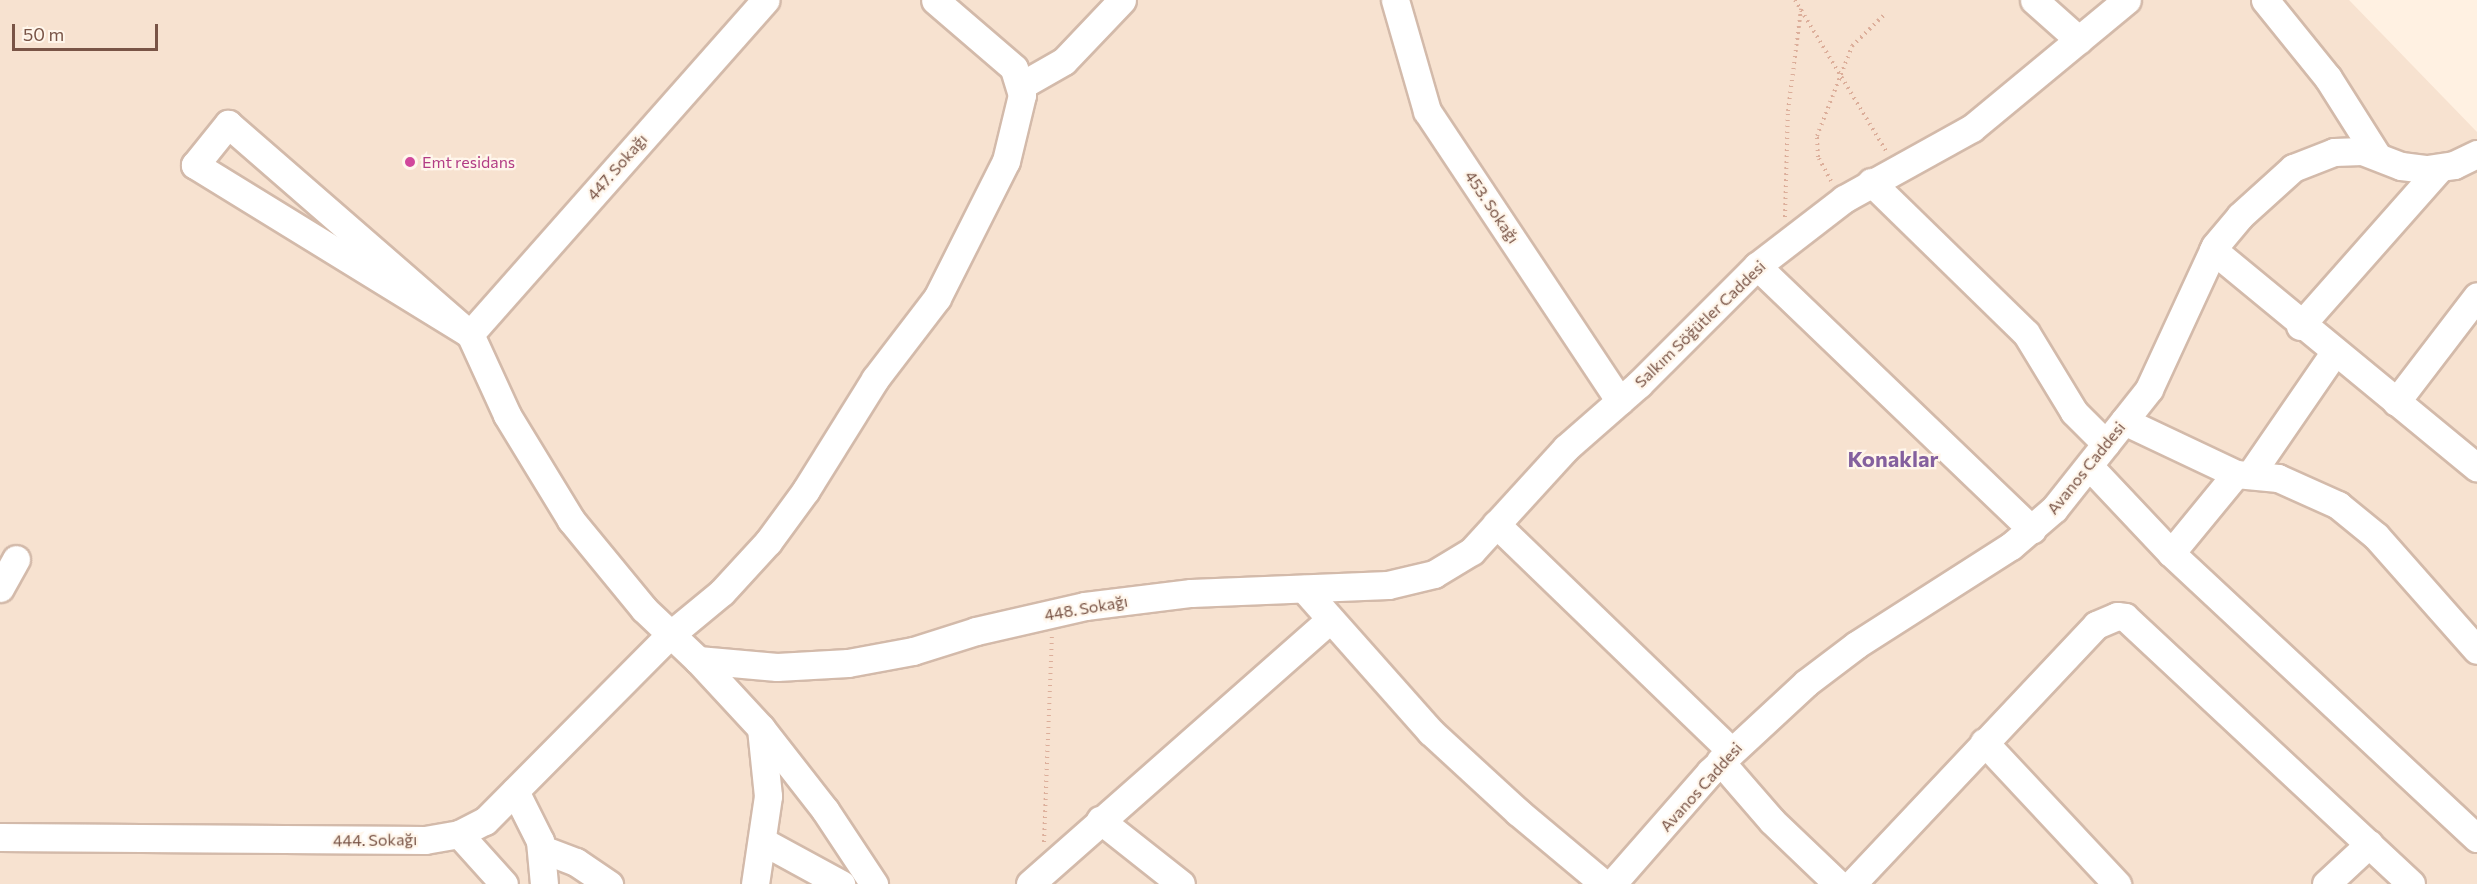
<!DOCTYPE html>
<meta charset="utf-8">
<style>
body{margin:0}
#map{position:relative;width:2477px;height:884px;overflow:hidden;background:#fff1e2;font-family:Commissioner,sans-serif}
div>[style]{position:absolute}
.residential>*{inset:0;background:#f7e2d0}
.path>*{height:4px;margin-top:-2px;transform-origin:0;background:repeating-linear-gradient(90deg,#dcae9a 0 1.5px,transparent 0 6px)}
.roads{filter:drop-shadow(2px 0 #d3baaa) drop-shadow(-2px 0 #d3baaa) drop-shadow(0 2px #d3baaa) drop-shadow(0 -2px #d3baaa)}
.minor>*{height:27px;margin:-13.5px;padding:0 13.5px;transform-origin:13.5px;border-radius:13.5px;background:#fff}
.dots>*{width:16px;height:16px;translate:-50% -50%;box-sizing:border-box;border:3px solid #fff6eb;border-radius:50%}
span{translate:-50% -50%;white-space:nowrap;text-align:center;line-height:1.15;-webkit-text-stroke:4.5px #fff6eb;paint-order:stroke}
.hotel-label{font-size:16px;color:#b23c85}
.left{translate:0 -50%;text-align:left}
.street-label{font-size:16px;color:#795446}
.district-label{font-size:22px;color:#84609e;font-weight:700}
.scale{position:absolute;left:12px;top:24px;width:146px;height:27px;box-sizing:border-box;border:3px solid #795446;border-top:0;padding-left:8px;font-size:18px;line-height:21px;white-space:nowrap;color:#795446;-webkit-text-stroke:4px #fff6eb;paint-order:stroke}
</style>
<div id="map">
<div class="residential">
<div style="clip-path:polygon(0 0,2349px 0,2477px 132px,2477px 884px,0 884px)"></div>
</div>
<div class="path">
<div style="left:1795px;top:0;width:176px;rotate:58.9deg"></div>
<div style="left:1831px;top:181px;width:27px;rotate:-118deg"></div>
<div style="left:1818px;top:157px;width:21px;rotate:-93deg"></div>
<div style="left:1817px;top:136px;width:97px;rotate:-68.7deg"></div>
<div style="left:1852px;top:46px;width:46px;rotate:-44.1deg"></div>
<div style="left:1785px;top:217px;width:106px;rotate:-88.4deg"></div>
<div style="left:1788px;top:111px;width:103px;rotate:-82.7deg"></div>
<div style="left:1044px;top:842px;width:206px;rotate:-87.8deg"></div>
</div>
<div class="roads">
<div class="minor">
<div style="left:1395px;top:0;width:116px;rotate:73.9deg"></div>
<div style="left:1427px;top:111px;width:348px;rotate:56.4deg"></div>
<div style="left:2034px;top:0;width:60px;rotate:41.6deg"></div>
<div style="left:2265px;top:0;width:100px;rotate:51.1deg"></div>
<div style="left:2328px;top:78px;width:90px;rotate:57.7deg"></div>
<div style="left:1022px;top:85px;width:48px;rotate:-29.7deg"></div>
<div style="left:1064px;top:61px;width:84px;rotate:-46.4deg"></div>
<div style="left:1871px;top:182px;width:216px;rotate:44.3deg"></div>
<div style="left:2026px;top:333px;width:92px;rotate:58.7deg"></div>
<div style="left:2074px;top:412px;width:45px;rotate:45deg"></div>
<div style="left:2213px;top:250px;width:342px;rotate:39.5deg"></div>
<div style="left:1757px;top:266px;width:381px;rotate:43.8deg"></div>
<div style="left:2300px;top:326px;width:211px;rotate:-48.5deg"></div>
<div style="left:470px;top:334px;width:323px;rotate:-148.4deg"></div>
<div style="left:195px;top:165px;width:53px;rotate:-51.2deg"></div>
<div style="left:228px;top:124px;width:320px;rotate:41deg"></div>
<div style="left:470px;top:334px;width:89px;rotate:65.4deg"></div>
<div style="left:507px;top:415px;width:123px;rotate:58.6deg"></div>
<div style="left:571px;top:520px;width:115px;rotate:50.6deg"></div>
<div style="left:644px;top:609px;width:74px;rotate:43.4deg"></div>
<div style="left:698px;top:660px;width:93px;rotate:47.2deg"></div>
<div style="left:761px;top:728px;width:104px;rotate:52deg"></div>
<div style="left:825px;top:810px;width:89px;rotate:56.5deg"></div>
<div style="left:470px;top:334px;width:446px;rotate:-48.5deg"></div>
<div style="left:2396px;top:402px;width:133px;rotate:-52.6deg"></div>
<div style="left:2124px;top:421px;width:124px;rotate:25.3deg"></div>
<div style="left:2236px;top:474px;width:42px;rotate:5.4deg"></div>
<div style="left:2278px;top:478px;width:66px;rotate:24.2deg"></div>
<div style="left:2338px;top:505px;width:49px;rotate:39.2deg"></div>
<div style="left:2376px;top:536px;width:152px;rotate:48.5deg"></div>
<div style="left:2089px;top:466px;width:120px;rotate:46.7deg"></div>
<div style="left:2171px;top:553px;width:418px;rotate:43deg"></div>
<div style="left:2250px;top:475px;width:148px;rotate:-55.5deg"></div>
<div style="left:1496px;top:524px;width:327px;rotate:44deg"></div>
<div style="left:2171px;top:553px;width:102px;rotate:-50.6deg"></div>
<div style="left:0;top:588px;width:33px;rotate:-61deg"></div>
<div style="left:1304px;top:589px;width:191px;rotate:48.4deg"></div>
<div style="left:1431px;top:732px;width:118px;rotate:42.6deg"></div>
<div style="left:1518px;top:812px;width:112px;rotate:39.9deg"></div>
<div style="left:698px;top:660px;width:79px;rotate:5.1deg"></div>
<div style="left:777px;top:667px;width:71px;rotate:-3.2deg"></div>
<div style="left:848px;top:663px;width:66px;rotate:-10.5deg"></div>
<div style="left:913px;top:651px;width:66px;rotate:-17.6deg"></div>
<div style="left:976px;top:631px;width:112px;rotate:-12.9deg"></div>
<div style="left:1085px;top:606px;width:107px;rotate:-7deg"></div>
<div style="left:1191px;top:593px;width:197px;rotate:-2.3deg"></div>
<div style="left:1388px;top:585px;width:47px;rotate:-13.4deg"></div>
<div style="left:1434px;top:574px;width:44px;rotate:-31.2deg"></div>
<div style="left:1472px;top:551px;width:139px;rotate:-47.6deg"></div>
<div style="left:1566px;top:448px;width:97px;rotate:-41.2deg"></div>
<div style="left:1639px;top:384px;width:167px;rotate:-45deg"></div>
<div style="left:1757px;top:266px;width:110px;rotate:-37.6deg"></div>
<div style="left:1844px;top:199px;width:146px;rotate:-29deg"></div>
<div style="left:1972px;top:128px;width:201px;rotate:-39.6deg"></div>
<div style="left:1984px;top:742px;width:195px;rotate:46.9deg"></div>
<div style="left:1720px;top:761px;width:79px;rotate:49.1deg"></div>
<div style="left:1772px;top:821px;width:91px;rotate:43.7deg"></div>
<div style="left:515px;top:791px;width:56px;rotate:63.4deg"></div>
<div style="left:540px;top:841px;width:43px;rotate:84.7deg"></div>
<div style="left:1100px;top:820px;width:103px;rotate:38.3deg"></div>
<div style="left:459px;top:834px;width:67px;rotate:48deg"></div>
<div style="left:0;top:837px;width:425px;rotate:0.4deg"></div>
<div style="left:425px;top:840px;width:35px;rotate:-10deg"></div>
<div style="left:459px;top:834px;width:29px;rotate:-27deg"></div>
<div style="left:485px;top:821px;width:262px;rotate:-45.2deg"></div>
<div style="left:670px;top:635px;width:67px;rotate:-39.6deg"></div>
<div style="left:722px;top:592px;width:68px;rotate:-47.4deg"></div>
<div style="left:768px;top:542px;width:64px;rotate:-53.8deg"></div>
<div style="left:806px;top:490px;width:131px;rotate:-58.1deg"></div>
<div style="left:875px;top:379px;width:102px;rotate:-52.6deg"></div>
<div style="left:937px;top:298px;width:153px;rotate:-63.3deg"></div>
<div style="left:1006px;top:161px;width:68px;rotate:-76.4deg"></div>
<div style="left:1022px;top:95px;width:28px;rotate:-107deg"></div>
<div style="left:1014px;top:68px;width:104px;rotate:-139.3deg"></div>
<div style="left:764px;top:842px;width:88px;rotate:28.6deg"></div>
<div style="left:542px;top:849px;width:36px;rotate:21deg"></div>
<div style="left:576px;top:862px;width:40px;rotate:34deg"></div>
<div style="left:755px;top:884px;width:89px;rotate:-81.6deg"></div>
<div style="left:768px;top:796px;width:68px;rotate:-95.9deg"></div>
<div style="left:1030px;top:884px;width:399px;rotate:-41.4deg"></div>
<div style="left:1612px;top:884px;width:149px;rotate:-48.8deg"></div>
<div style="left:1710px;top:772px;width:131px;rotate:-42.8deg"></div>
<div style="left:1806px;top:683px;width:63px;rotate:-37.2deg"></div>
<div style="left:1856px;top:645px;width:184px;rotate:-32.6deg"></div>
<div style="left:2011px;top:546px;width:57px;rotate:-40.7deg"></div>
<div style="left:2054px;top:509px;width:153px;rotate:-51.6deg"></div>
<div style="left:2149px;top:389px;width:157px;rotate:-65.2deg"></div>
<div style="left:2215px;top:246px;width:39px;rotate:-50deg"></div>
<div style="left:2240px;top:216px;width:72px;rotate:-42.2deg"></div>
<div style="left:2293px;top:168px;width:44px;rotate:-21.3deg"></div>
<div style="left:2334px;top:152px;width:28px;rotate:-2deg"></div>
<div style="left:2362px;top:151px;width:42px;rotate:21deg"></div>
<div style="left:2401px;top:166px;width:26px;rotate:7deg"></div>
<div style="left:2427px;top:169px;width:27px;rotate:-8deg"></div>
<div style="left:2454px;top:165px;width:25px;rotate:-26deg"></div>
<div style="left:1852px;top:884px;width:356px;rotate:-46.7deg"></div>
<div style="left:2096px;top:625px;width:23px;rotate:-23deg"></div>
<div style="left:2117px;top:616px;width:8px;rotate:7deg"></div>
<div style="left:2125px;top:617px;width:391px;rotate:43deg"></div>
<div style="left:2326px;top:884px;width:59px;rotate:-42.9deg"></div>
</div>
</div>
<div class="dots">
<div style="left:410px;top:162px;background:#d1479c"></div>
</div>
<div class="hotel-label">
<span class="left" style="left:422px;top:162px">Emt residans</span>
</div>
<div class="street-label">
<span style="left:617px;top:167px;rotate:-49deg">447. Sokağı</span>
<span style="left:1492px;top:207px;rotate:56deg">453. Sokağı</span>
<span style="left:1700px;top:324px;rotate:-44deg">Salkım Söğütler Caddesi</span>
<span style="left:2086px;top:468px;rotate:-51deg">Avanos Caddesi</span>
<span style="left:1086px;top:608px;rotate:-10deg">448. Sokağı</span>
<span style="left:1701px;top:787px;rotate:-48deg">Avanos Caddesi</span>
<span style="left:375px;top:840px;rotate:-1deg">444. Sokağı</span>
</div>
<div class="district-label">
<span style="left:1893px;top:459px">Konaklar</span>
</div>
<div class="scale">50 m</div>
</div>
